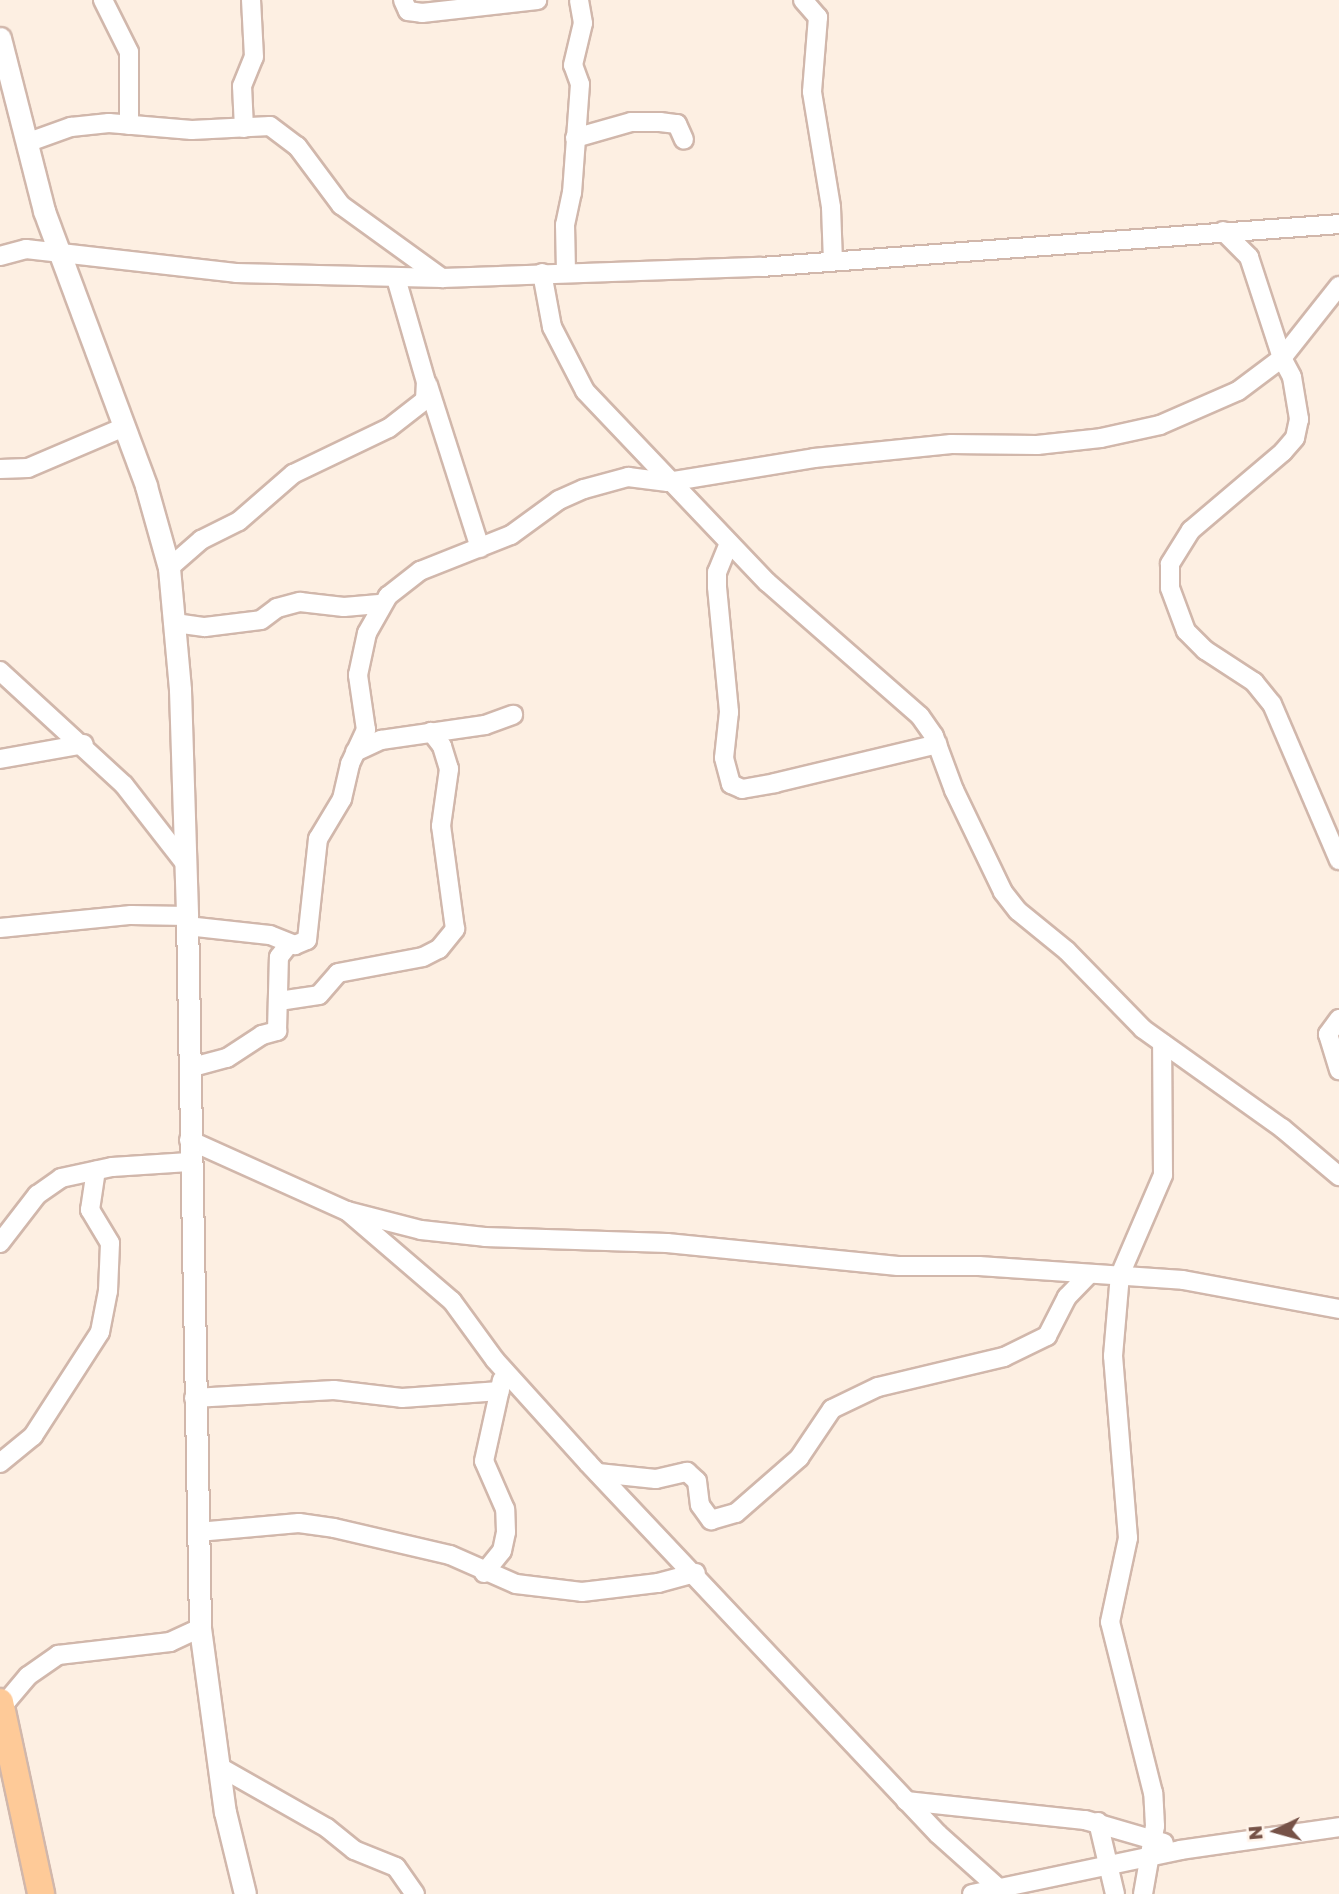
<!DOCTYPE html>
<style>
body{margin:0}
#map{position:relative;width:1339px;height:1894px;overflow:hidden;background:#fdefe2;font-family:"Golos Text",sans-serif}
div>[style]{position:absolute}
.roads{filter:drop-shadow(2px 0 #d1b7ab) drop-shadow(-2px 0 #d1b7ab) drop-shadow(0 2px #d1b7ab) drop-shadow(0 -2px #d1b7ab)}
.minor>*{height:18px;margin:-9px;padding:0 9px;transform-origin:9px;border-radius:9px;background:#fff}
.tertiary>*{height:21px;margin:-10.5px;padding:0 10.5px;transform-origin:10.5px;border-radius:10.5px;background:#fff}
.primary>*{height:26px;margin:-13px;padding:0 13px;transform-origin:13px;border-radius:13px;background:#feca98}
span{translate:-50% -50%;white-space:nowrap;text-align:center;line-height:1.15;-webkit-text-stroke:5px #fff3e9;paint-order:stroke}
.north{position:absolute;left:1241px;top:1796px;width:70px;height:70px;-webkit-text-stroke:5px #fff3e9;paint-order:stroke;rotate:265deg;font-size:19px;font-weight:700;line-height:28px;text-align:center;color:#765247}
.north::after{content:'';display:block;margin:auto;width:24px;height:32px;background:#765247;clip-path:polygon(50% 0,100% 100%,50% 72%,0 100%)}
</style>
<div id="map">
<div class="roads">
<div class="minor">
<div style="left:103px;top:0;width:58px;rotate:63.4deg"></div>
<div style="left:129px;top:52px;width:73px;rotate:90deg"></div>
<div style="left:403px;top:0;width:12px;rotate:66deg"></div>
<div style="left:408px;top:11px;width:14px;rotate:8deg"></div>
<div style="left:422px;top:13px;width:116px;rotate:-6.4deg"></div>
<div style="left:803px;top:0;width:23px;rotate:49deg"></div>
<div style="left:818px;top:17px;width:75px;rotate:94.6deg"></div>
<div style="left:812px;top:92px;width:117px;rotate:80.6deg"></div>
<div style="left:831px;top:207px;width:54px;rotate:87.9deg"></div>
<div style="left:244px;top:128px;width:42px;rotate:-92.7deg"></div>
<div style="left:242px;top:86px;width:31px;rotate:-68deg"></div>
<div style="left:254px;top:57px;width:57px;rotate:-93deg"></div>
<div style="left:575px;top:138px;width:58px;rotate:-15.9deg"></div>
<div style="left:631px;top:122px;width:29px"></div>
<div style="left:660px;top:122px;width:17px;rotate:7deg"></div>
<div style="left:677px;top:124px;width:17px;rotate:66deg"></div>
<div style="left:29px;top:142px;width:45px;rotate:-19.7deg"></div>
<div style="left:71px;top:127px;width:38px;rotate:-6deg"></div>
<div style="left:109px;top:123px;width:83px;rotate:4.8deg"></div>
<div style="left:192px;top:130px;width:78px;rotate:-2.9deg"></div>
<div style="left:270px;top:126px;width:34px;rotate:37deg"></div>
<div style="left:297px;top:146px;width:74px;rotate:53.3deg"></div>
<div style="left:341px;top:205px;width:125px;rotate:35.9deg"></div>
<div style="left:1223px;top:231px;width:37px;rotate:45deg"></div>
<div style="left:1249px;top:257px;width:106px;rotate:71.9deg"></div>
<div style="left:1282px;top:358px;width:21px;rotate:62deg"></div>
<div style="left:1292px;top:377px;width:43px;rotate:80.5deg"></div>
<div style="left:1299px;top:419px;width:19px;rotate:102deg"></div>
<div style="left:1295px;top:438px;width:18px;rotate:131deg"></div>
<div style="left:1283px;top:452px;width:121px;rotate:139.7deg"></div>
<div style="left:1191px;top:530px;width:40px;rotate:122deg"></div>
<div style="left:1170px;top:564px;width:24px;rotate:90deg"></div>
<div style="left:1170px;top:588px;width:46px;rotate:69.6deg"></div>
<div style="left:1186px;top:631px;width:27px;rotate:45deg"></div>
<div style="left:1205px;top:650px;width:59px;rotate:33.1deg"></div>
<div style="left:1254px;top:682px;width:28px;rotate:51deg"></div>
<div style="left:1272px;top:704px;width:170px;rotate:66.8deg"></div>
<div style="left:0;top:256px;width:27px;rotate:-15deg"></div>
<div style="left:26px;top:249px;width:211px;rotate:6.5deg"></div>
<div style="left:236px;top:273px;width:206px;rotate:1.4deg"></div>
<div style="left:442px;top:278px;width:319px;rotate:-2deg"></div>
<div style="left:761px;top:267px;width:580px;rotate:-4.25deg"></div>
<div style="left:566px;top:272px;width:47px;rotate:-91.2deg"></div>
<div style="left:565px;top:225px;width:33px;rotate:-78deg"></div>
<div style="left:572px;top:193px;width:109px;rotate:-85.8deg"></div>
<div style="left:580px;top:84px;width:20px;rotate:-110deg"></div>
<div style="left:573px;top:65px;width:43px;rotate:-76.6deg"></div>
<div style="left:583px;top:23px;width:23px;rotate:-100deg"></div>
<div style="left:542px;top:273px;width:55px;rotate:79.5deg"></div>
<div style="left:552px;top:327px;width:72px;rotate:62.7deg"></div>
<div style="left:585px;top:391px;width:264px;rotate:46.4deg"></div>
<div style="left:767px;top:582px;width:203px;rotate:41.2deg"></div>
<div style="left:920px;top:716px;width:24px;rotate:55deg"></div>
<div style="left:934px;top:736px;width:58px;rotate:69.7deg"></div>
<div style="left:954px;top:790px;width:113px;rotate:64.3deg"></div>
<div style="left:1003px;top:892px;width:24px;rotate:52deg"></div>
<div style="left:1018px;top:911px;width:63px;rotate:39.2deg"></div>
<div style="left:1067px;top:951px;width:109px;rotate:45.7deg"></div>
<div style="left:1143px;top:1029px;width:171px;rotate:35.5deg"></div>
<div style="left:1282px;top:1128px;width:75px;rotate:40.1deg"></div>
<div style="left:428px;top:385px;width:171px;rotate:72.3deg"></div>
<div style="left:0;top:469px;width:28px;rotate:-2deg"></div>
<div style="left:28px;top:468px;width:104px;rotate:-23.1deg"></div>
<div style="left:729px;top:543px;width:31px;rotate:112deg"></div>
<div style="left:717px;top:572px;width:15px;rotate:90deg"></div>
<div style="left:717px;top:587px;width:126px;rotate:84.5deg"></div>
<div style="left:729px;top:712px;width:46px;rotate:96.2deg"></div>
<div style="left:724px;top:758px;width:27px;rotate:75deg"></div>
<div style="left:731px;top:784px;width:12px;rotate:24deg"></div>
<div style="left:742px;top:789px;width:34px;rotate:-10deg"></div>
<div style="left:775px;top:783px;width:167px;rotate:-13.5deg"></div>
<div style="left:169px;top:568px;width:43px;rotate:-41.2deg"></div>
<div style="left:201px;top:540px;width:42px;rotate:-26.6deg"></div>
<div style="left:239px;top:521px;width:72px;rotate:-41deg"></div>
<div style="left:293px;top:474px;width:106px;rotate:-25.6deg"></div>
<div style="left:389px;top:428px;width:46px;rotate:-37.9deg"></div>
<div style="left:425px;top:400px;width:18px;rotate:-87deg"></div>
<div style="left:426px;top:382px;width:108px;rotate:-106.1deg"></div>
<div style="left:175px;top:623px;width:30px;rotate:8deg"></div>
<div style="left:205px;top:627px;width:56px;rotate:-7.1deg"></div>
<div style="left:261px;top:620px;width:20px;rotate:-37deg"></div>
<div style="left:277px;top:608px;width:24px;rotate:-15deg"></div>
<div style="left:300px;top:602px;width:44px;rotate:6.5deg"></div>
<div style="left:344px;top:607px;width:38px;rotate:-5deg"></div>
<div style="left:0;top:671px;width:168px;rotate:42.6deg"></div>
<div style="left:124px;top:785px;width:98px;rotate:52.1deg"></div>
<div style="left:355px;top:752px;width:29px;rotate:-25deg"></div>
<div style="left:381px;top:740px;width:105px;rotate:-8.2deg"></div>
<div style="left:485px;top:725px;width:30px;rotate:-20deg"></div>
<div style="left:0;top:759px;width:85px;rotate:-10.1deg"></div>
<div style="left:187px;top:926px;width:83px;rotate:6.2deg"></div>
<div style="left:270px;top:935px;width:27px;rotate:22deg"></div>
<div style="left:295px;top:945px;width:13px;rotate:-23deg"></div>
<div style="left:307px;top:940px;width:102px;rotate:-83.8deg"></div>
<div style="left:318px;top:839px;width:47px;rotate:-59deg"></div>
<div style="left:342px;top:799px;width:36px;rotate:-77deg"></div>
<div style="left:350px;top:764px;width:38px;rotate:-65deg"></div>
<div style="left:366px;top:730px;width:56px;rotate:-98.3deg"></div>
<div style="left:358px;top:675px;width:43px;rotate:-77.9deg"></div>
<div style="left:367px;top:633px;width:43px;rotate:-60.4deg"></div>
<div style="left:388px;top:596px;width:41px;rotate:-38deg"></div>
<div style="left:420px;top:571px;width:98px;rotate:-21.6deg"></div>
<div style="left:511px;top:535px;width:59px;rotate:-36.1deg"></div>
<div style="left:559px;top:500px;width:27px;rotate:-24deg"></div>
<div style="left:584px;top:489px;width:46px;rotate:-15.3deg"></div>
<div style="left:628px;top:477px;width:40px;rotate:7.1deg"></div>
<div style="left:668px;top:482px;width:148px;rotate:-9.3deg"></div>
<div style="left:814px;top:458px;width:138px;rotate:-5.8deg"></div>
<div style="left:951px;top:444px;width:86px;rotate:0.7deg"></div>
<div style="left:1037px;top:445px;width:64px;rotate:-6.2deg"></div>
<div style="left:1101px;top:438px;width:60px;rotate:-12.4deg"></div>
<div style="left:1160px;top:425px;width:85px;rotate:-23.6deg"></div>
<div style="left:1238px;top:391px;width:55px;rotate:-36.9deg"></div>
<div style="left:1282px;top:358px;width:92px;rotate:-51.6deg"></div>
<div style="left:0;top:928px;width:132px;rotate:-5.7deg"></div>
<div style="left:131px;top:915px;width:56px;rotate:1deg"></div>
<div style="left:279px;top:1001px;width:40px;rotate:-8.5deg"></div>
<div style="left:319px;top:995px;width:29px;rotate:-49deg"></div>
<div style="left:338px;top:973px;width:86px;rotate:-10.7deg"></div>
<div style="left:423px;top:957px;width:18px;rotate:-27deg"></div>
<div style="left:439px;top:949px;width:26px;rotate:-51deg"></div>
<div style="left:455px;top:929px;width:104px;rotate:-97.7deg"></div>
<div style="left:441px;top:826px;width:58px;rotate:-82deg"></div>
<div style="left:449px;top:769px;width:24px;rotate:-107deg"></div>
<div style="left:442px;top:746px;width:18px;rotate:-128deg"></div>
<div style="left:1339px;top:1019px;width:19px;rotate:126deg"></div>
<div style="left:1328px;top:1034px;width:38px;rotate:73deg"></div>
<div style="left:189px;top:1068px;width:39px;rotate:-15deg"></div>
<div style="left:227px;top:1058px;width:42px;rotate:-33.3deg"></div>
<div style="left:262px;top:1035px;width:16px;rotate:-15deg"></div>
<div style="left:277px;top:1031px;width:74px;rotate:-88.5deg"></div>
<div style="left:279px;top:957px;width:16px;rotate:-52deg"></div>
<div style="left:189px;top:1140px;width:173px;rotate:24.2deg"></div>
<div style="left:347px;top:1211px;width:76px;rotate:14.4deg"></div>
<div style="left:421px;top:1230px;width:64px;rotate:6.2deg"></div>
<div style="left:485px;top:1237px;width:182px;rotate:1.9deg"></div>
<div style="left:667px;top:1243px;width:232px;rotate:5.7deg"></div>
<div style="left:898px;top:1266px;width:81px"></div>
<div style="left:979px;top:1266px;width:204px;rotate:3.9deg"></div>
<div style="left:1183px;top:1280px;width:159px;rotate:10.5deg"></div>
<div style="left:347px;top:1211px;width:138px;rotate:40.6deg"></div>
<div style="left:452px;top:1301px;width:73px;rotate:53.9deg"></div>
<div style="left:495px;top:1360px;width:139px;rotate:47.9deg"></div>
<div style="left:588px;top:1463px;width:510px;rotate:46.67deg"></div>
<div style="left:938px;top:1834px;width:90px;rotate:41.8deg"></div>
<div style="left:0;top:1243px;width:61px;rotate:-52.4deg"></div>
<div style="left:37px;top:1195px;width:29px;rotate:-35deg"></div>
<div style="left:61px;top:1178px;width:52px;rotate:-12.2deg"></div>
<div style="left:112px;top:1167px;width:77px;rotate:-3.7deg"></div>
<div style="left:194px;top:1398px;width:140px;rotate:-3.3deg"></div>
<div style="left:334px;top:1390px;width:68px;rotate:6.7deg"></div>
<div style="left:402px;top:1398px;width:98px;rotate:-4.1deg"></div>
<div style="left:0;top:1463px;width:43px;rotate:-39.3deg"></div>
<div style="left:33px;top:1436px;width:124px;rotate:-57.2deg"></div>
<div style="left:100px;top:1332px;width:42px;rotate:-79deg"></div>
<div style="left:108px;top:1291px;width:48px;rotate:-87.6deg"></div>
<div style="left:110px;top:1243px;width:39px;rotate:-121deg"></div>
<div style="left:90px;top:1210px;width:40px;rotate:-81.5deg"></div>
<div style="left:598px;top:1473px;width:58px;rotate:5.9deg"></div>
<div style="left:656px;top:1479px;width:32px;rotate:-13deg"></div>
<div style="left:687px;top:1472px;width:13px;rotate:42deg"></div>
<div style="left:697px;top:1481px;width:24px;rotate:83deg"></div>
<div style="left:700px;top:1505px;width:19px;rotate:54deg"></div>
<div style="left:711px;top:1520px;width:26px;rotate:-16deg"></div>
<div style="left:736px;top:1513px;width:84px;rotate:-41.1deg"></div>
<div style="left:799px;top:1458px;width:59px;rotate:-56deg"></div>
<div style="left:832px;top:1409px;width:51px;rotate:-25.6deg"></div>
<div style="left:878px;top:1387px;width:130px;rotate:-13.4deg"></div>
<div style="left:1004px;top:1357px;width:48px;rotate:-26deg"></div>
<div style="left:1047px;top:1336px;width:44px;rotate:-62.9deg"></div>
<div style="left:1067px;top:1297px;width:30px;rotate:-46deg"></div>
<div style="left:198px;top:1532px;width:101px;rotate:-5.1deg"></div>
<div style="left:299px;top:1523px;width:35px;rotate:8deg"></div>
<div style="left:334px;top:1528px;width:119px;rotate:13.1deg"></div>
<div style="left:450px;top:1555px;width:72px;rotate:23.7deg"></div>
<div style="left:516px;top:1584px;width:66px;rotate:6.9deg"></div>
<div style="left:582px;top:1592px;width:77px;rotate:-6.8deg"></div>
<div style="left:658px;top:1583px;width:39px;rotate:-15deg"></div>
<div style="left:484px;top:1573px;width:28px;rotate:-51deg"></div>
<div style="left:502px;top:1551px;width:19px;rotate:-78deg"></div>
<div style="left:506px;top:1532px;width:23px;rotate:-92deg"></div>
<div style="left:505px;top:1509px;width:52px;rotate:-113.6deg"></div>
<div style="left:484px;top:1461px;width:83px;rotate:-77.5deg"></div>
<div style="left:1px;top:1708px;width:42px;rotate:-49.8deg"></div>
<div style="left:28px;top:1676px;width:37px;rotate:-35deg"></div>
<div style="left:58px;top:1655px;width:113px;rotate:-6.6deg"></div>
<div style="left:170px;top:1642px;width:33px;rotate:-25deg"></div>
<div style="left:218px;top:1766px;width:125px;rotate:29.6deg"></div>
<div style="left:327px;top:1828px;width:35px;rotate:39deg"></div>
<div style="left:354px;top:1850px;width:45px;rotate:22deg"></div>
<div style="left:396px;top:1867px;width:33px;rotate:55deg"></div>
<div style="left:906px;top:1801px;width:180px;rotate:6.1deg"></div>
<div style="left:1085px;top:1820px;width:82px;rotate:16.2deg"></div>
<div style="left:1098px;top:1822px;width:74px;rotate:76.7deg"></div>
<div style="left:972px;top:1894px;width:213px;rotate:-11.9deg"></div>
<div style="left:1180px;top:1850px;width:161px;rotate:-8.2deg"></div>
<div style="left:1143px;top:1894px;width:69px;rotate:-80deg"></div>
<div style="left:1155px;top:1826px;width:33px;rotate:-93deg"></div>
<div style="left:1153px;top:1793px;width:176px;rotate:-104.1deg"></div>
<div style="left:1110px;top:1622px;width:86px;rotate:-77.9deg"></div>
<div style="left:1128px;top:1538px;width:183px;rotate:-94.7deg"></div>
<div style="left:1113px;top:1356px;width:81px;rotate:-85.1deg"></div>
<div style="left:1120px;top:1275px;width:109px;rotate:-66.7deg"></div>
<div style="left:1163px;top:1175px;width:132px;rotate:-90.4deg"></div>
</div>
<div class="tertiary">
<div style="left:0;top:38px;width:179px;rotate:75.7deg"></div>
<div style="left:44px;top:211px;width:293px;rotate:69.6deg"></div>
<div style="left:146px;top:486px;width:85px;rotate:74.3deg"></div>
<div style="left:169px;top:568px;width:122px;rotate:84.8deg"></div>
<div style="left:180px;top:690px;width:226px;rotate:88.2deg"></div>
<div style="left:187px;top:916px;width:712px;rotate:88.95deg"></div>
<div style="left:200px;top:1628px;width:186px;rotate:82.3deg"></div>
<div style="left:225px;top:1812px;width:84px;rotate:76.3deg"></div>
</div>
<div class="primary">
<div style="left:0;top:1702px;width:196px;rotate:77.9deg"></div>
</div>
</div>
<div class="north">N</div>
</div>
